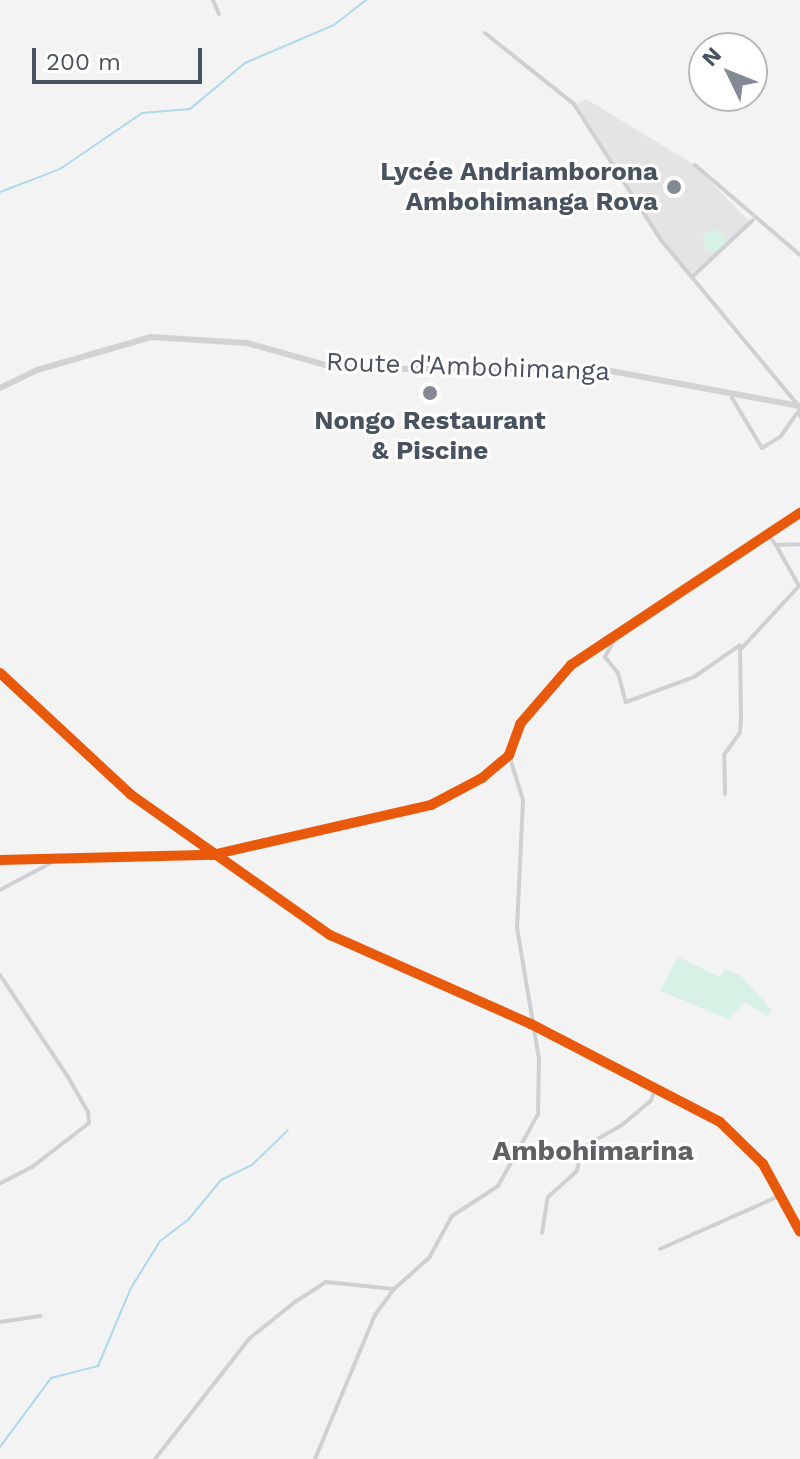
<!DOCTYPE html>
<meta charset="utf-8">
<style>
body{margin:0}
#map{position:relative;width:800px;height:1459px;overflow:hidden;background:#f3f3f3;font-family:"Work Sans",sans-serif}
div>[style]{position:absolute}
.education>*{inset:0;background:#e5e4e5}
.green>*{inset:0;background:#d8f1e5}
.round{border-radius:50%}
.stream>*{height:2px;margin:-1px;padding:0 1px;transform-origin:1px;border-radius:1px;background:#aed8ed}
.street>*{height:4px;margin:-2px;padding:0 2px;transform-origin:2px;border-radius:2px;background:#ced0d3}
.secondary>*{height:6px;margin:-3px;padding:0 3px;transform-origin:3px;border-radius:3px;background:#d0d2d4}
.cycleway>*{height:10px;margin:-5px;padding:0 5px;transform-origin:5px;border-radius:5px;background:#e8590c}
.dots>*{width:22px;height:22px;translate:-50% -50%;box-sizing:border-box;border:4px solid #fff;border-radius:50%}
span{translate:-50% -50%;white-space:nowrap;text-align:center;line-height:1.15;-webkit-text-stroke:6px #fff;paint-order:stroke}
.poi-label{font-size:26px;color:#49525f;font-weight:700}
.right{translate:-100% -50%;text-align:right}
.street-label{font-size:26px;color:#49525f}
.neighbourhood-label{font-size:28px;color:#5e6166;font-weight:700}
.north{position:absolute;left:688px;top:32px;width:80px;height:80px;box-sizing:border-box;background:#fff;border:2px solid #b6babf;border-radius:50%;rotate:313deg;font-size:22px;font-weight:700;line-height:32px;text-align:center;color:#49525f}
.north::after{content:'';display:block;margin:auto;width:28px;height:36px;background:#848a93;clip-path:polygon(50% 0,100% 100%,50% 72%,0 100%)}
.scale{position:absolute;left:32px;top:48px;width:170px;height:36px;box-sizing:border-box;border:4px solid #49525f;border-top:0;padding-left:10px;font-size:24px;line-height:28px;white-space:nowrap;color:#49525f;-webkit-text-stroke:6px #fff;paint-order:stroke}
</style>
<div id="map">
<div class="education">
<div style="clip-path:polygon(586px 99px,693px 164px,751px 223px,691px 274px,663px 241px,577px 105px)"></div>
</div>
<div class="green">
<div class="round" style="left:703px;top:230px;width:22px;height:22px"></div>
<div style="clip-path:polygon(678px 957px,720px 977px,725px 969px,741px 976px,772px 1010px,767px 1016px,745px 1002px,728px 1019px,660px 991px)"></div>
</div>
<div class="stream">
<div style="left:0;top:192px;width:64px;rotate:-21deg"></div>
<div style="left:60px;top:169px;width:99px;rotate:-34.3deg"></div>
<div style="left:142px;top:113px;width:48px;rotate:-4.8deg"></div>
<div style="left:190px;top:109px;width:72px;rotate:-39.9deg"></div>
<div style="left:245px;top:63px;width:97px;rotate:-23.1deg"></div>
<div style="left:334px;top:25px;width:41px;rotate:-38deg"></div>
<div style="left:0;top:1447px;width:86px;rotate:-53.5deg"></div>
<div style="left:51px;top:1378px;width:49px;rotate:-14.3deg"></div>
<div style="left:98px;top:1366px;width:85px;rotate:-67.1deg"></div>
<div style="left:131px;top:1288px;width:55px;rotate:-58.3deg"></div>
<div style="left:160px;top:1241px;width:35px;rotate:-37deg"></div>
<div style="left:188px;top:1220px;width:52px;rotate:-50.5deg"></div>
<div style="left:221px;top:1180px;width:34px;rotate:-26deg"></div>
<div style="left:252px;top:1165px;width:50px;rotate:-44.2deg"></div>
</div>
<div class="street">
<div style="left:213px;top:0;width:15px;rotate:67deg"></div>
<div style="left:485px;top:33px;width:114px;rotate:38.6deg"></div>
<div style="left:574px;top:104px;width:161px;rotate:57.4deg"></div>
<div style="left:661px;top:240px;width:216px;rotate:50.3deg"></div>
<div style="left:799px;top:406px;width:10px;rotate:84deg"></div>
<div style="left:695px;top:165px;width:138px;rotate:40.6deg"></div>
<div style="left:692px;top:277px;width:83px;rotate:-43.1deg"></div>
<div style="left:732px;top:398px;width:58px;rotate:59deg"></div>
<div style="left:762px;top:448px;width:22px;rotate:-32deg"></div>
<div style="left:781px;top:436px;width:28px;rotate:-55deg"></div>
<div style="left:769px;top:536px;width:11px;rotate:52deg"></div>
<div style="left:776px;top:545px;width:24px;rotate:-2deg"></div>
<div style="left:616px;top:637px;width:23px;rotate:119deg"></div>
<div style="left:605px;top:657px;width:21px;rotate:51deg"></div>
<div style="left:618px;top:673px;width:30px;rotate:75deg"></div>
<div style="left:626px;top:702px;width:72px;rotate:-20.2deg"></div>
<div style="left:694px;top:677px;width:56px;rotate:-34.8deg"></div>
<div style="left:0;top:673px;width:178px;rotate:42.9deg"></div>
<div style="left:130px;top:794px;width:245px;rotate:35.2deg"></div>
<div style="left:330px;top:935px;width:220px;rotate:23.9deg"></div>
<div style="left:531px;top:1024px;width:213px;rotate:27.4deg"></div>
<div style="left:720px;top:1122px;width:60px;rotate:44.3deg"></div>
<div style="left:763px;top:1164px;width:77px;rotate:61.4deg"></div>
<div style="left:725px;top:794px;width:39px;rotate:-91deg"></div>
<div style="left:724px;top:755px;width:28px;rotate:-55deg"></div>
<div style="left:740px;top:732px;width:13px;rotate:-86deg"></div>
<div style="left:741px;top:719px;width:69px;rotate:-90.8deg"></div>
<div style="left:740px;top:650px;width:87px;rotate:-47.3deg"></div>
<div style="left:799px;top:586px;width:47px;rotate:-119.3deg"></div>
<div style="left:0;top:860px;width:212px;rotate:-1.4deg"></div>
<div style="left:212px;top:855px;width:225px;rotate:-12.9deg"></div>
<div style="left:431px;top:805px;width:58px;rotate:-27.9deg"></div>
<div style="left:482px;top:778px;width:35px;rotate:-40deg"></div>
<div style="left:509px;top:755px;width:33px;rotate:-70deg"></div>
<div style="left:520px;top:724px;width:78px;rotate:-49.2deg"></div>
<div style="left:571px;top:665px;width:275px;rotate:-33.6deg"></div>
<div style="left:0;top:890px;width:61px;rotate:-28.2deg"></div>
<div style="left:0;top:975px;width:123px;rotate:56.3deg"></div>
<div style="left:68px;top:1077px;width:40px;rotate:60.3deg"></div>
<div style="left:88px;top:1112px;width:11px;rotate:85deg"></div>
<div style="left:89px;top:1123px;width:72px;rotate:142.3deg"></div>
<div style="left:32px;top:1167px;width:36px;rotate:153deg"></div>
<div style="left:542px;top:1233px;width:36px;rotate:-81deg"></div>
<div style="left:548px;top:1197px;width:39px;rotate:-42deg"></div>
<div style="left:577px;top:1171px;width:24px;rotate:-78deg"></div>
<div style="left:582px;top:1148px;width:46px;rotate:-29.9deg"></div>
<div style="left:622px;top:1125px;width:38px;rotate:-40deg"></div>
<div style="left:651px;top:1101px;width:9px;rotate:-72deg"></div>
<div style="left:660px;top:1249px;width:130px;rotate:-24deg"></div>
<div style="left:0;top:1322px;width:41px;rotate:-8.3deg"></div>
<div style="left:155px;top:1459px;width:154px;rotate:-51.9deg"></div>
<div style="left:250px;top:1338px;width:58px;rotate:-38.7deg"></div>
<div style="left:295px;top:1302px;width:37px;rotate:-33deg"></div>
<div style="left:326px;top:1282px;width:68px;rotate:5.9deg"></div>
<div style="left:315px;top:1459px;width:156px;rotate:-67.4deg"></div>
<div style="left:375px;top:1315px;width:32px;rotate:-54deg"></div>
<div style="left:394px;top:1289px;width:47px;rotate:-41.5deg"></div>
<div style="left:429px;top:1258px;width:48px;rotate:-61.3deg"></div>
<div style="left:452px;top:1216px;width:55px;rotate:-33.1deg"></div>
<div style="left:498px;top:1186px;width:82px;rotate:-60.9deg"></div>
<div style="left:538px;top:1114px;width:55px;rotate:-89deg"></div>
<div style="left:539px;top:1059px;width:133px;rotate:-99.5deg"></div>
<div style="left:517px;top:928px;width:128px;rotate:-87.3deg"></div>
<div style="left:523px;top:800px;width:47px;rotate:-107.3deg"></div>
</div>
<div class="secondary">
<div style="left:0;top:388px;width:41px;rotate:-25.9deg"></div>
<div style="left:37px;top:370px;width:119px;rotate:-16.1deg"></div>
<div style="left:151px;top:337px;width:96px;rotate:3.6deg"></div>
<div style="left:247px;top:343px;width:85px;rotate:15.7deg"></div>
<div style="left:329px;top:366px;width:40px;rotate:4.3deg"></div>
<div style="left:369px;top:369px;width:231px"></div>
<div style="left:600px;top:369px;width:203px;rotate:10.5deg"></div>
</div>
<div class="cycleway">
<div style="left:0;top:673px;width:178px;rotate:42.9deg"></div>
<div style="left:130px;top:794px;width:245px;rotate:35.2deg"></div>
<div style="left:330px;top:935px;width:220px;rotate:23.9deg"></div>
<div style="left:531px;top:1024px;width:213px;rotate:27.4deg"></div>
<div style="left:720px;top:1122px;width:60px;rotate:44.3deg"></div>
<div style="left:763px;top:1164px;width:77px;rotate:61.4deg"></div>
<div style="left:0;top:860px;width:212px;rotate:-1.4deg"></div>
<div style="left:212px;top:855px;width:225px;rotate:-12.9deg"></div>
<div style="left:431px;top:805px;width:58px;rotate:-27.9deg"></div>
<div style="left:482px;top:778px;width:35px;rotate:-40deg"></div>
<div style="left:509px;top:755px;width:33px;rotate:-70deg"></div>
<div style="left:520px;top:724px;width:78px;rotate:-49.2deg"></div>
<div style="left:571px;top:665px;width:275px;rotate:-33.6deg"></div>
</div>
<div class="dots">
<div style="left:674px;top:187px;background:#848a93"></div>
<div style="left:430px;top:393px;background:#848a93"></div>
</div>
<div class="poi-label">
<span class="right" style="left:658px;top:187px">Lycée Andriamborona<br>Ambohimanga Rova</span>
<span style="left:430px;top:436px">Nongo Restaurant<br>&amp; Piscine</span>
</div>
<div class="street-label">
<span style="left:468px;top:367px;rotate:2deg">Route d'Ambohimanga</span>
</div>
<div class="neighbourhood-label">
<span style="left:593px;top:1151px">Ambohimarina</span>
</div>
<div class="north">N</div>
<div class="scale">200 m</div>
</div>
